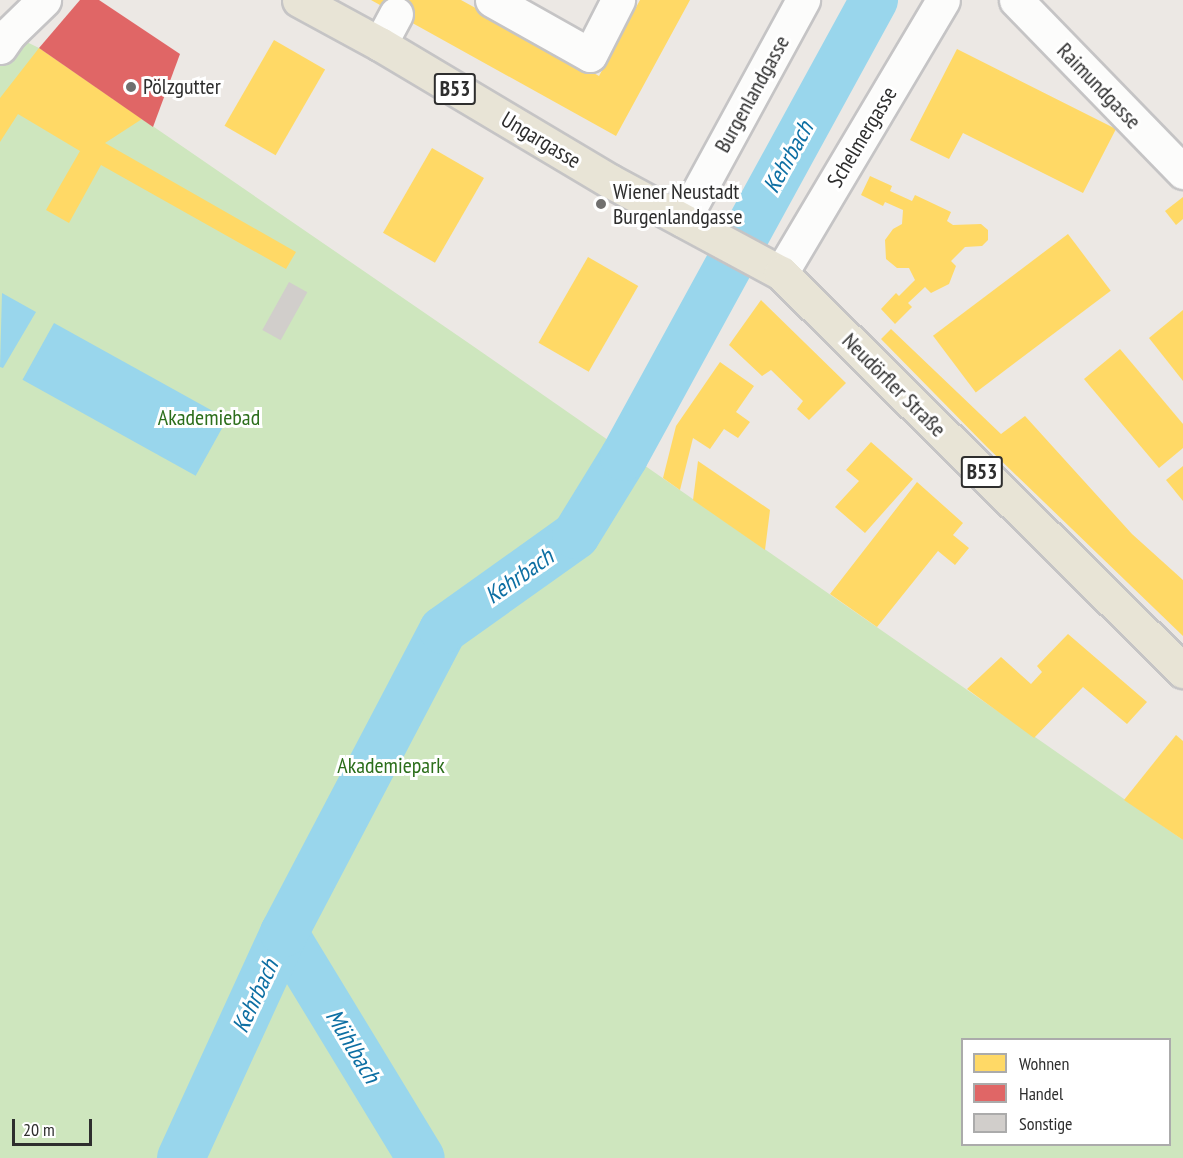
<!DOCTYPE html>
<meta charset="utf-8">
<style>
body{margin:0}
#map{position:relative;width:1183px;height:1158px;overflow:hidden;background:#ece8e4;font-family:"PT Sans Narrow",sans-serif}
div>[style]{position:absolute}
.green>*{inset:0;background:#cee6be}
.water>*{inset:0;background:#99d6ec;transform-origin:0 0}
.homes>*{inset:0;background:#ffd966;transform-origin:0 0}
.shops>*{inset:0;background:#e06666}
.river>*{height:48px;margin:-24px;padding:0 24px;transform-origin:24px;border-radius:24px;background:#99d6ec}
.building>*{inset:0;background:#d1cecb;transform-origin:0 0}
.roads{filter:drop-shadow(2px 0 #c5c4c5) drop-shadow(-2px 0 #c5c4c5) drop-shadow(0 2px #c5c4c5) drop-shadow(0 -2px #c5c4c5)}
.minor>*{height:33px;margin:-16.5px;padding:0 16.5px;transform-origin:16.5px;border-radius:16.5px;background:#fcfcfb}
.major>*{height:33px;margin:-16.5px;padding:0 16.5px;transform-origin:16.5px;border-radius:16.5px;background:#e8e4d6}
.dots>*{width:16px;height:16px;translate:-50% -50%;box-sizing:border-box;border:3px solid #fff;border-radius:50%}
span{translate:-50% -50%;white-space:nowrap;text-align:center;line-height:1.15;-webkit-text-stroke:6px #fff;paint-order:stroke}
.shield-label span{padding:2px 4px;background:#fff;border:2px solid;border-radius:4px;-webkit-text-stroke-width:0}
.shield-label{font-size:21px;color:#2e2e2e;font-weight:700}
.street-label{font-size:22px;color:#2e2e2e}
.poi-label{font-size:22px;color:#2e2e2e}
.left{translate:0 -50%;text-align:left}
.park-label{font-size:22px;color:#2c6e1b}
.water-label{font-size:24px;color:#0d6fa3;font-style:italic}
.legend{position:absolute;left:961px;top:1038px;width:210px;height:108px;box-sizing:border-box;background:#fff;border:2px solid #ababab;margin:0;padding:8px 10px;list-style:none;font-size:18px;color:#2e2e2e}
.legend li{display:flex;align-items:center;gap:12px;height:30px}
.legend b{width:30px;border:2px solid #ababab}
.scale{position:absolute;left:12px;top:1119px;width:80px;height:27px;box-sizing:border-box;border:3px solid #2e2e2e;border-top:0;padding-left:8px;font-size:18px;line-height:21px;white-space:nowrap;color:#2e2e2e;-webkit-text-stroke:4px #fff;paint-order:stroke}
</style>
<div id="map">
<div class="green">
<div style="clip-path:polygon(evenodd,0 29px,39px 48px,470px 344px,1183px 840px,1183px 1158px,0 1158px,0 29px,962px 1040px,1170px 1040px,1170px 1144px,962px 1144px,962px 1040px)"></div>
</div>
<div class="water">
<div style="clip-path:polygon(2px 293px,36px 312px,3px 368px,0 367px)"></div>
<div style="left:54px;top:323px;width:198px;height:65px;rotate:29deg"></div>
</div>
<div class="homes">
<div style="clip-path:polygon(371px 0,461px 0,599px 76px,640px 0,690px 0,616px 136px)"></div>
<div style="left:274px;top:40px;width:59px;height:99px;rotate:30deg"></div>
<div style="clip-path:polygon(39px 48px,142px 119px,105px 143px,296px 252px,286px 269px,101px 165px,69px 223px,46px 210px,80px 151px,18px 114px,0 142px,0 98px)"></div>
<div style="clip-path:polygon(957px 49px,1116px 129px,1083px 193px,963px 133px,949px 159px,910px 140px)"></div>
<div style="left:432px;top:148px;width:60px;height:98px;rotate:30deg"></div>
<div style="clip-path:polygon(870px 176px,892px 186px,890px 191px,912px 201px,915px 195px,951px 212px,947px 221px,953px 225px,981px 224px,988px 230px,988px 240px,982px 246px,965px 247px,951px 261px,956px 266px,949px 284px,931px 293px,925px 287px,908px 303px,912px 307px,895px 324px,881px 309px,896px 293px,899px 296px,915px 280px,909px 268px,897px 268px,886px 259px,885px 240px,893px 229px,902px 224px,903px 210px,885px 202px,883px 206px,861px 195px)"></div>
<div style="clip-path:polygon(1183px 197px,1183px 219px,1176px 225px,1165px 211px)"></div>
<div style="left:1068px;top:234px;width:71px;height:169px;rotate:53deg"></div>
<div style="left:588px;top:257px;width:58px;height:99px;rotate:30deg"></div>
<div style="clip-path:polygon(761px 300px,846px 383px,809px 420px,797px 409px,803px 401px,771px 370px,762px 376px,729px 345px)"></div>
<div style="clip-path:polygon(1183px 310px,1183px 381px,1149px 338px)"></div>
<div style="clip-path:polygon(891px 329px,1001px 434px,1025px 416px,1132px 534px,1183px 580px,1183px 636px,987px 447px,881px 339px)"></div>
<div style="clip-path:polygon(1120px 349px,1183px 424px,1183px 448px,1159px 468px,1084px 379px)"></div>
<div style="clip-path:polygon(720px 362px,754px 386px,736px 412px,750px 422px,738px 438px,724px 429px,710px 449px,693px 438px,680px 490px,663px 478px,676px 426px)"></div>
<div style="clip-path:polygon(871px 442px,913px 479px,865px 533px,835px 507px,859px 481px,846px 470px)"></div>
<div style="clip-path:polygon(698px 461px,770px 510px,765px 550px,693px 500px)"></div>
<div style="clip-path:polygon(1183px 466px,1183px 501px,1166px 480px)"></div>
<div style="clip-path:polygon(917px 482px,963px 523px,953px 535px,969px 548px,955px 565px,938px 551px,877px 627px,830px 594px)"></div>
<div style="clip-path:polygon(1068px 634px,1147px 702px,1127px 724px,1083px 687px,1034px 738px,967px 689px,1001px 657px,1031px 684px,1042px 672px,1037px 666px)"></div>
<div style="clip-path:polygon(1176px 735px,1183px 741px,1183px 840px,1124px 800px)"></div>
</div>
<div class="shops">
<div style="clip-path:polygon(80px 0,99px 0,180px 54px,153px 127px,39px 48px)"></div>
</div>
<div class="river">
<div style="left:284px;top:933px;width:263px;rotate:58.7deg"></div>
<div style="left:181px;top:1158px;width:247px;rotate:-65.4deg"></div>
<div style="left:284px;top:933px;width:342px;rotate:-62.3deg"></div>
<div style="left:443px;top:630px;width:163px;rotate:-35.5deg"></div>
<div style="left:576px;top:535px;width:92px;rotate:-58.4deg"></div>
<div style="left:624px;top:457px;width:521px;rotate:-61.32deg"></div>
</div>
<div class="building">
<div style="left:289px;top:282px;width:21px;height:55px;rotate:29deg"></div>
</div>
<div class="roads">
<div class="minor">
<div style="left:492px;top:0;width:112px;rotate:29.3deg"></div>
<div style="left:590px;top:55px;width:62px;rotate:-63deg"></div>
<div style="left:1016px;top:0;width:240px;rotate:45.8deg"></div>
<div style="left:380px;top:44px;width:34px;rotate:-62deg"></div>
<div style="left:0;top:47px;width:16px;rotate:-55deg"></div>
<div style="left:9px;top:34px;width:49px;rotate:-44.2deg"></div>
<div style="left:683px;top:220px;width:251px;rotate:-61.4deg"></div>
<div style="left:781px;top:273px;width:317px;rotate:-59.3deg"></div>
</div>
<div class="major">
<div style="left:299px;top:0;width:92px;rotate:28.5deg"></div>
<div style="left:380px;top:44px;width:268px;rotate:30.8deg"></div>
<div style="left:610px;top:181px;width:194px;rotate:28.3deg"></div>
<div style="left:781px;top:273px;width:566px;rotate:44.71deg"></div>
</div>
</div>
<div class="dots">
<div style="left:131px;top:87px;background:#706f6e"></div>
<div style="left:601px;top:204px;background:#706f6e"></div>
</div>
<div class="shield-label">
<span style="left:455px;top:89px">B53</span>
<span style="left:982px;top:472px">B53</span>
</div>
<div class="street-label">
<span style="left:1099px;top:86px;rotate:46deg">Raimundgasse</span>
<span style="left:752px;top:94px;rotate:-61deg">Burgenlandgasse</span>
<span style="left:862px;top:137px;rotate:-59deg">Schelmergasse</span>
<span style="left:541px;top:140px;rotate:31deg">Ungargasse</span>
<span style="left:894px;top:385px;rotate:45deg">Neudörfler Straße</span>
</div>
<div class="poi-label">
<span class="left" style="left:143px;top:87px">Pölzgutter</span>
<span class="left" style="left:613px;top:204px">Wiener Neustadt<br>Burgenlandgasse</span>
</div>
<div class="park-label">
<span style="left:209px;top:418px">Akademiebad</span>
<span style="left:391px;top:766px">Akademiepark</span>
</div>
<div class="water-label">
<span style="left:788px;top:157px;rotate:-61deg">Kehrbach</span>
<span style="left:519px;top:576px;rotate:-35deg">Kehrbach</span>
<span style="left:255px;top:996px;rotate:-65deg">Kehrbach</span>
<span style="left:353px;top:1046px;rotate:59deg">Mühlbach</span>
</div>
<ul class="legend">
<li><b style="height:16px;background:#ffd966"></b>Wohnen</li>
<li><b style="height:16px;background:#e06666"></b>Handel</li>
<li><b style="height:16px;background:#d1cecb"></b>Sonstige</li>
</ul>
<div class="scale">20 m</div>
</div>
